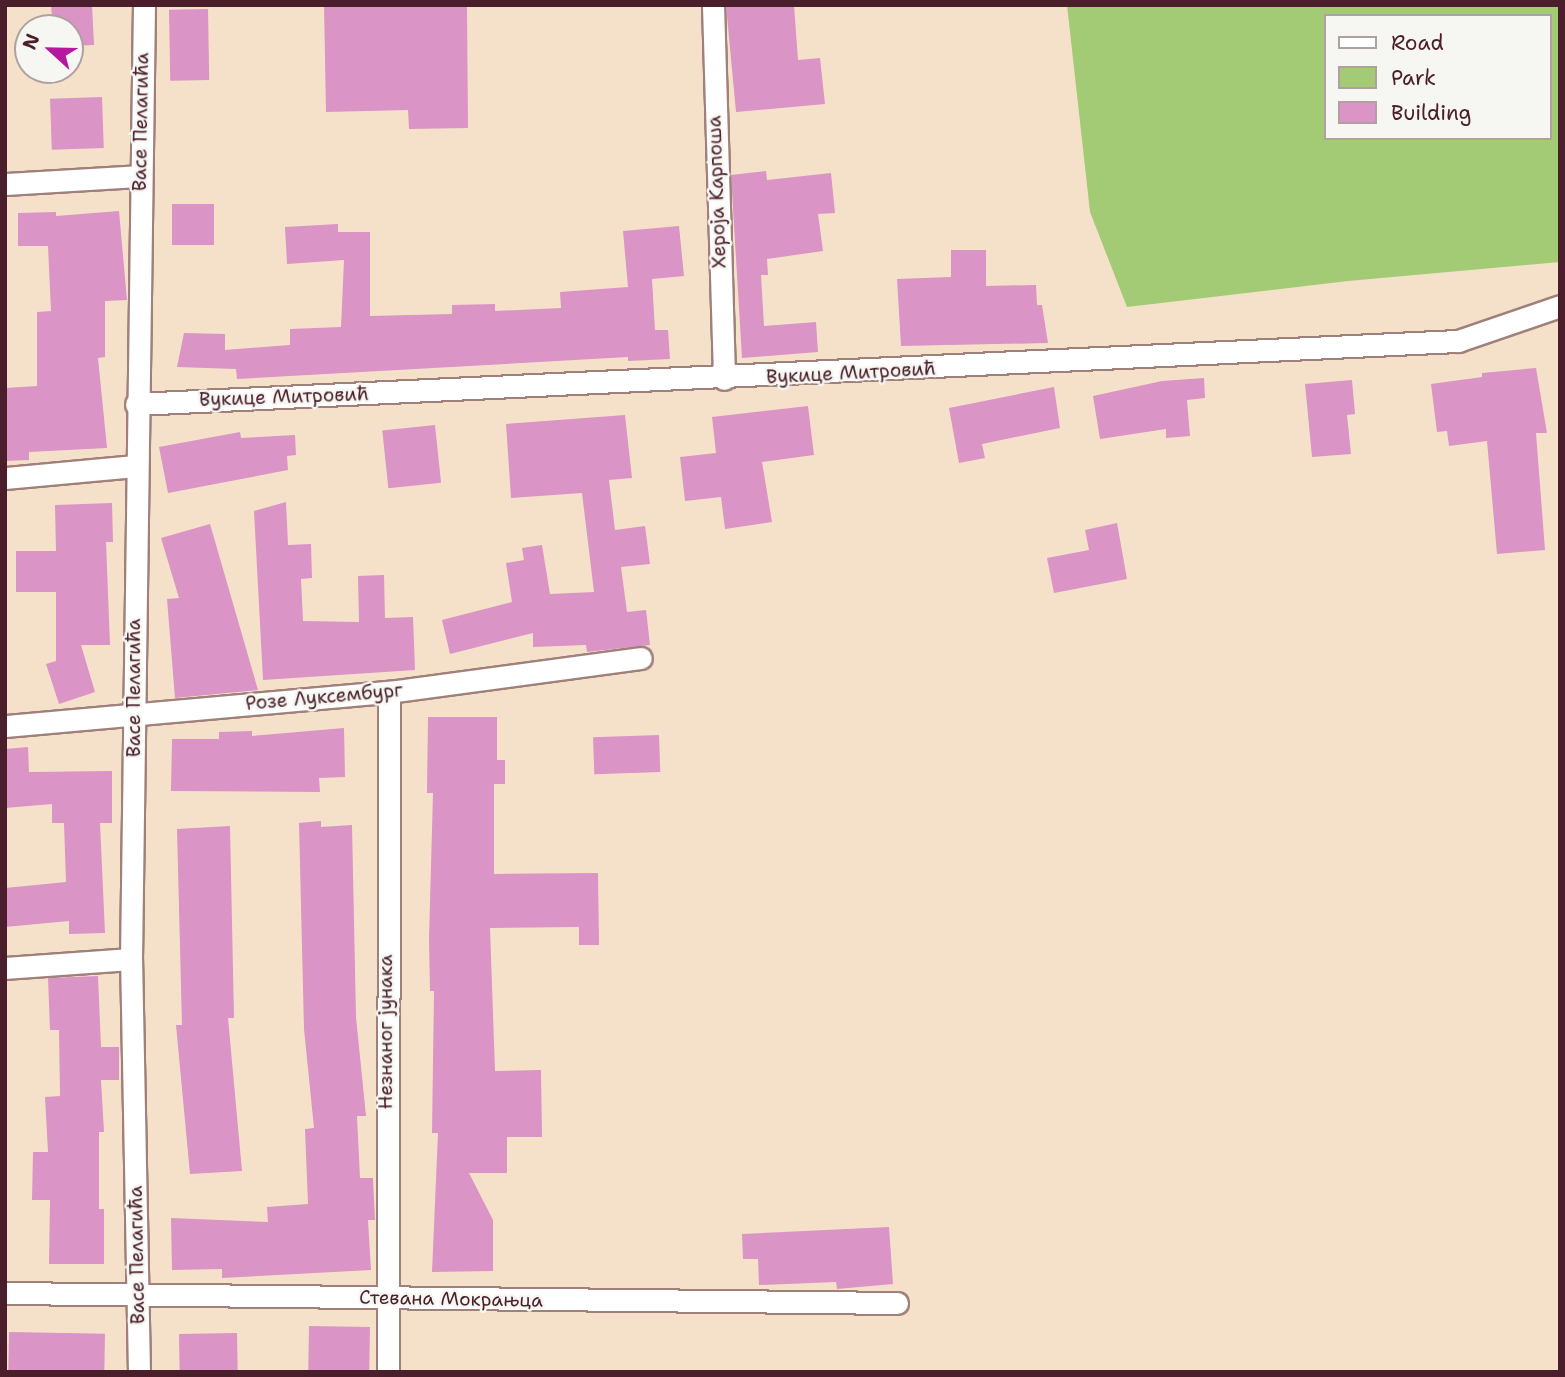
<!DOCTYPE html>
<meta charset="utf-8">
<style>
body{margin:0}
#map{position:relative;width:1565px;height:1377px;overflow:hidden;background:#f5e1ca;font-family:"Shantell Sans",sans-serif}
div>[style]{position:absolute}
.green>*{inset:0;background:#a3cb76}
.building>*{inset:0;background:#da94c5;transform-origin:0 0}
.roads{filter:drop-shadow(2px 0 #a0807a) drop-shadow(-2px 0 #a0807a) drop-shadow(0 2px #a0807a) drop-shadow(0 -2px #a0807a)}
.street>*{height:21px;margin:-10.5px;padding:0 10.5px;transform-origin:10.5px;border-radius:10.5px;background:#fff}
span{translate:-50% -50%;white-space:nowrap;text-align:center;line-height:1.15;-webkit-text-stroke:5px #f6f6f2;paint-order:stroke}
.street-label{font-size:19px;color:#4a1f2b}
.frame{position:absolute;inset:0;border:7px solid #4a1f2b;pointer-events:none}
.legend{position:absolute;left:1324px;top:14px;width:228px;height:126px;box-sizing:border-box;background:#f6f6f2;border:2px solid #b1a0a2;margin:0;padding:9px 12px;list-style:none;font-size:21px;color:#4a1f2b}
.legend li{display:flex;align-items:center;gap:14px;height:35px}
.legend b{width:35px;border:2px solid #b1a0a2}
.north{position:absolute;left:14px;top:14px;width:70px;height:70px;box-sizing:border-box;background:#f6f6f2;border:2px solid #b1a0a2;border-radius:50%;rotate:292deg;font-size:19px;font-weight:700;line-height:28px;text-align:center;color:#4a1f2b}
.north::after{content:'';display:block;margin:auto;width:24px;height:32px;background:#b5179e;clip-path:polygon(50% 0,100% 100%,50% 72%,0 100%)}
</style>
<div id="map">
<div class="green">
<div style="clip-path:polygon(evenodd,1067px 5px,1560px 5px,1560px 262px,1348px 281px,1127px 307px,1090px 212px,1067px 5px,1325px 16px,1549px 16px,1549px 138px,1325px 138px,1325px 16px)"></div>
</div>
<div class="building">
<div style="clip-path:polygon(51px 5px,92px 5px,94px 45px,70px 46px,70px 28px,53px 28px)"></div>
<div style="clip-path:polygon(324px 5px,467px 5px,468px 128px,409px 129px,408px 110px,326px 112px)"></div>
<div style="clip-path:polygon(726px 5px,794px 5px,798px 60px,820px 58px,825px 104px,736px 112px)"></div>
<div style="left:208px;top:9px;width:71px;height:39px;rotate:89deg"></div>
<div style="left:102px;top:97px;width:51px;height:52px;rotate:88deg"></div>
<div style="clip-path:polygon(766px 171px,767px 180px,831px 173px,835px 213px,818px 214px,823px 251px,767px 259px,768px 275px,761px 275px,764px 326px,816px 322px,818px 352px,742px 358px,731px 175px)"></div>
<div style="left:172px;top:204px;width:42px;height:41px"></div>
<div style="clip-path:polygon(119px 211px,127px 300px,105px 301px,105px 357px,98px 358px,107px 448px,29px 452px,29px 460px,5px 461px,5px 388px,37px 386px,37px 312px,51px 311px,48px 246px,18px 246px,18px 213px,56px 212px,56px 216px)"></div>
<div style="clip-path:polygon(338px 224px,338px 232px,370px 232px,370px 316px,452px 314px,452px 305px,495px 304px,495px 311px,561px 308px,560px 292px,628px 287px,623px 231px,679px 226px,684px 276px,652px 279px,655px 330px,668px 330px,670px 359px,628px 361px,628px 357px,237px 379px,236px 369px,177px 367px,184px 333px,225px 334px,225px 350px,290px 345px,290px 329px,341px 327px,344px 260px,287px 264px,285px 227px)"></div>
<div style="clip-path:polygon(951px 250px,986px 250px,986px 286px,1036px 285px,1037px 305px,1042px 305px,1048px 343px,901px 346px,897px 279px,951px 277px)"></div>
<div style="clip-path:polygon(1536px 368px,1547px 433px,1536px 433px,1545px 550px,1497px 554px,1487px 441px,1449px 446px,1447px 431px,1437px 432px,1431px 384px,1482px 377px,1482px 373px)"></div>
<div style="clip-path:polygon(1204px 378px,1205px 398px,1187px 400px,1190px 436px,1166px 438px,1166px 429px,1100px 439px,1093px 396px,1162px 381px)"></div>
<div style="clip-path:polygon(1352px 380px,1355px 414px,1347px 415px,1351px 454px,1312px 457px,1305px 384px)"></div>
<div style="clip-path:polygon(1054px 387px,1060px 428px,982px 444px,985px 458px,959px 463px,949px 408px)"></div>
<div style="clip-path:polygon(808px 406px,814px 455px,762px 462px,772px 522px,725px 529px,721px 497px,685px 501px,680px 457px,716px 453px,712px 417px)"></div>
<div style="clip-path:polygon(625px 415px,632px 478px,609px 480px,615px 530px,645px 526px,650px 564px,621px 567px,627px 612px,646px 610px,650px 645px,587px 652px,586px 645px,533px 647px,533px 633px,450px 654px,442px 620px,512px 602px,506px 563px,524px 560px,522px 548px,542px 545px,550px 594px,594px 592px,582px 493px,511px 498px,506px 424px)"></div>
<div style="left:435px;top:425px;width:58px;height:53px;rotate:84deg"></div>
<div style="clip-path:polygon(240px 432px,241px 438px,295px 435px,296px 455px,287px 456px,288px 470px,168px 493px,159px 447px)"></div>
<div style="clip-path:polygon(286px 502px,288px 545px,311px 544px,312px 578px,301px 579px,303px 621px,359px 622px,358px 576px,384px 575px,385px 618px,413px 617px,415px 670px,263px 680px,254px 511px)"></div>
<div style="clip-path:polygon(112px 503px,113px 542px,106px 542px,110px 645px,81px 645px,95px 692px,59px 704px,46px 664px,56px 661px,56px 592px,16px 592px,16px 551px,56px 551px,55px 505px)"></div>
<div style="clip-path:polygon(1117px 523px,1127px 579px,1054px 593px,1047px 558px,1089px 550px,1085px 530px)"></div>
<div style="clip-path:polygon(210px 524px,258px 690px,175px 698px,167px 599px,179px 598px,161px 538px)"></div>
<div style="clip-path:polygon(428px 717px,497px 717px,497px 760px,505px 760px,505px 784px,494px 784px,494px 874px,598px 873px,599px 945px,579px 945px,579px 927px,490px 928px,495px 1071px,541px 1070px,542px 1137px,507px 1137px,507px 1173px,469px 1173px,493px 1220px,493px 1271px,432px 1272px,438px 1133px,432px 1133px,434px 991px,430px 991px,429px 939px,433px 793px,427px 793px)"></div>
<div style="clip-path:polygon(344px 728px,345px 777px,319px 778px,320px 792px,171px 791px,172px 739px,219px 739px,219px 732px,252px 731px,252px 736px)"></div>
<div style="left:659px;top:735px;width:37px;height:66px;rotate:88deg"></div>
<div style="clip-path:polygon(28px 747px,29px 772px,112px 771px,112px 823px,100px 823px,105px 933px,69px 934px,69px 921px,5px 927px,5px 888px,66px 882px,64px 823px,52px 823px,52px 804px,5px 808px,5px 749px)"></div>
<div style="clip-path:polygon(321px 821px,321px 827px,352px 825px,356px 1017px,366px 1116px,357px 1116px,360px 1178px,373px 1178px,375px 1220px,368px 1220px,371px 1270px,222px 1278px,222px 1269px,172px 1270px,171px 1218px,268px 1222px,267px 1207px,308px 1204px,305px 1129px,314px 1128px,304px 1029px,299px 823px)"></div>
<div style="clip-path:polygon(230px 826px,234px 1018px,228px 1018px,242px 1171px,190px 1174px,176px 1025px,182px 1025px,177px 829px)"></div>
<div style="clip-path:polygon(98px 976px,101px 1047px,119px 1047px,119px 1080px,101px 1080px,104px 1132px,99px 1132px,99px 1209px,104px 1209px,104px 1264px,49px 1264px,50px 1200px,32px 1200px,33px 1152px,48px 1152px,45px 1097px,60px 1096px,59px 1030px,50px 1030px,48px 978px)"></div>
<div style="clip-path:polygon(889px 1227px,893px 1284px,837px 1289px,836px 1282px,759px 1285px,758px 1259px,743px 1259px,742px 1234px)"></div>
<div style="left:370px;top:1327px;width:45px;height:61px;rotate:91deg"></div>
<div style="left:9px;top:1332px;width:96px;height:40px;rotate:1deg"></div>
<div style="left:237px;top:1333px;width:39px;height:58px;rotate:89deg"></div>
</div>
<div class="roads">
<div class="street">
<div style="left:713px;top:5px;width:374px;rotate:88.3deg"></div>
<div style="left:5px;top:184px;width:135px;rotate:-3.4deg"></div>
<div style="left:136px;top:404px;width:1324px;rotate:-2.73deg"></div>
<div style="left:1458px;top:341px;width:108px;rotate:-18.9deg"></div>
<div style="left:5px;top:478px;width:131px;rotate:-5.3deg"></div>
<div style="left:5px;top:726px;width:386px;rotate:-5.1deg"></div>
<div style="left:389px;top:692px;width:254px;rotate:-7.7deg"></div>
<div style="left:5px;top:968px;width:126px;rotate:-4.1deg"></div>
<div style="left:5px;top:1293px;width:892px;rotate:0.64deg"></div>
<div style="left:139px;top:1372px;width:413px;rotate:-91.1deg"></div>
<div style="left:131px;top:959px;width:954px;rotate:-89.22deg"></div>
<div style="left:388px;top:1372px;width:680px;rotate:-89.92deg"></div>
</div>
</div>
<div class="street-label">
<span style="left:141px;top:122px;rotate:-89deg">Васе Пелагића</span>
<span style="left:717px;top:192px;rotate:-92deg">Хероја Карпоша</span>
<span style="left:851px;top:373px;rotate:-3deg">Вукице Митровић</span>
<span style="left:284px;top:397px;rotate:-2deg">Вукице Митровић</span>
<span style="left:134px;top:688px;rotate:-90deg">Васе Пелагића</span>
<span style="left:324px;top:697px;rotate:-5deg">Розе Луксембург</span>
<span style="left:386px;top:1032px;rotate:-90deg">Незнаног јунака</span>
<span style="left:137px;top:1255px;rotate:-91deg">Васе Пелагића</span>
<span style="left:451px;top:1299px;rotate:1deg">Стевана Мокрањца</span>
</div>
<div class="frame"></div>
<ul class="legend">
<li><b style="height:9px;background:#fff"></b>Road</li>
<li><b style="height:19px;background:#a3cb76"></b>Park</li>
<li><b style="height:19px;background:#da94c5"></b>Building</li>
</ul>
<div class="north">N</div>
</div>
